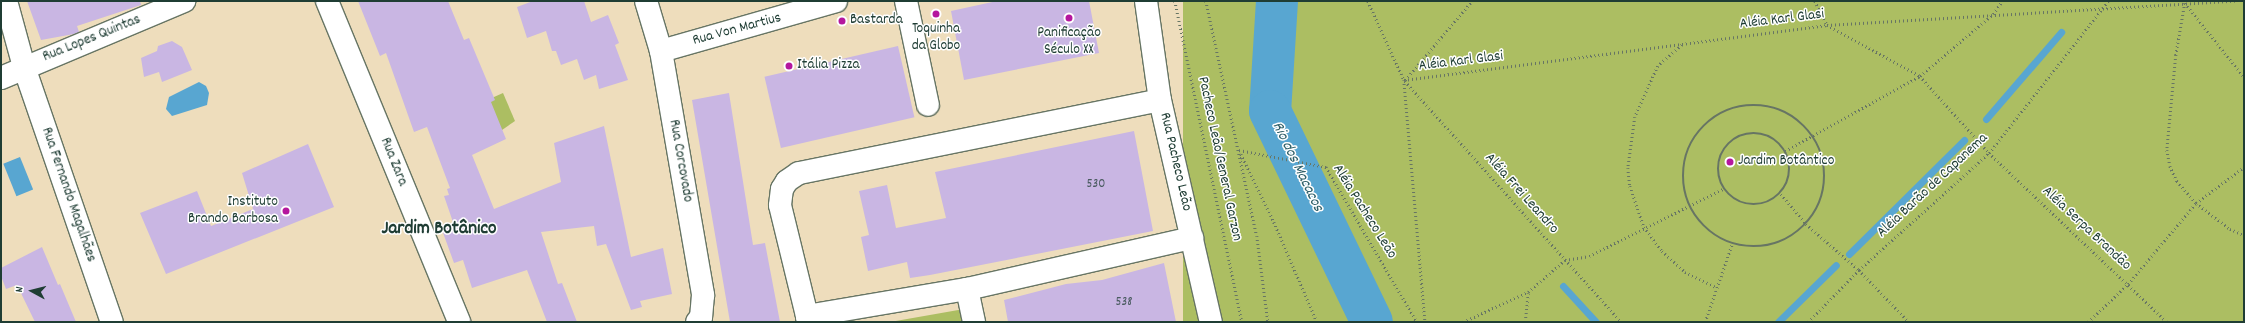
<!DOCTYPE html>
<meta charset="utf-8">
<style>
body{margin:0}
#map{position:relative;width:2245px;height:323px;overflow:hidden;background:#eeddbc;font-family:Dekko,sans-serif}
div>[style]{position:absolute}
.green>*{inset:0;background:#acbe62;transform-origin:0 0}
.water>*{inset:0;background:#58a6d1;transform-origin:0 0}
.stream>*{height:7px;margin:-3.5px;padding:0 3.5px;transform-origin:3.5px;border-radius:3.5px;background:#58a6d1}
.river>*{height:42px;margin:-21px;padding:0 21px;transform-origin:21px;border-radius:21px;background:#58a6d1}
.building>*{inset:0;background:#c9b6e3;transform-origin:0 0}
.path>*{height:2.5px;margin-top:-1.25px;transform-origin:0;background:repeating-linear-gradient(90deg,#677564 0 1px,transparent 0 4px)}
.path>.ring{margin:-1.25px;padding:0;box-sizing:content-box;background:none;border:2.5px solid #677564;border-radius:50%}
.roads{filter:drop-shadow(1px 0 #677564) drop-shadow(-1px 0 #677564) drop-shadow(0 1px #677564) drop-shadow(0 -1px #677564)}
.minor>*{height:22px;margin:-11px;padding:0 11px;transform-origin:11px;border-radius:11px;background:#fff}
.dots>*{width:11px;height:11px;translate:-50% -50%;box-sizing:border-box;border:2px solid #fff;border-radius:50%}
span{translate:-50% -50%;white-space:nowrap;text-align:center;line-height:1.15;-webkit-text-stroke:3px #fff;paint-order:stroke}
.number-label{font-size:13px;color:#4a5b60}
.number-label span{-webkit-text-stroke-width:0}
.street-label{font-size:15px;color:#1f3d34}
.poi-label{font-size:15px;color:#1f3d34}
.left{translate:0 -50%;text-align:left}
.right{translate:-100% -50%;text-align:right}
.water-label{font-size:16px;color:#33626b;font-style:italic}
.district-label{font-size:19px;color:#1f3d34;font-weight:700}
.frame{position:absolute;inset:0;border:2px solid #1f3d34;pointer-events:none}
.north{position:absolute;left:12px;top:271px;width:40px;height:40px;-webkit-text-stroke:3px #fff;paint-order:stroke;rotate:277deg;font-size:11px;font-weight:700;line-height:16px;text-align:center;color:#1f3d34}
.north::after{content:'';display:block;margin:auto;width:14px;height:18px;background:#1f3d34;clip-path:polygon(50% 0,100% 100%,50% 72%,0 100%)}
</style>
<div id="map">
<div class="green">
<div style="left:1183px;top:1px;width:1061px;height:328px"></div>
<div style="clip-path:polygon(503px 93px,515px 121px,502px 130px,433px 124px)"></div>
<div style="clip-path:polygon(964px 309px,967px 322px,890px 322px)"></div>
</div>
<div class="water">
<div style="clip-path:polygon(199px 82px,206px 86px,209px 93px,207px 105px,172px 116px,166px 109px,169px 97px)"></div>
<div style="left:20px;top:157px;width:35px;height:18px;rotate:68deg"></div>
</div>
<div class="stream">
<div style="left:1986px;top:119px;width:115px;rotate:-49.2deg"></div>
<div style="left:1849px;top:254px;width:162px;rotate:-44.7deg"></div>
<div style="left:1563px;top:286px;width:49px;rotate:47.5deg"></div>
<div style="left:1778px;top:322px;width:81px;rotate:-44.5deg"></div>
</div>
<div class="river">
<div style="left:1277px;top:1px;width:110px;rotate:93.6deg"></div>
<div style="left:1270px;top:111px;width:234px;rotate:64.2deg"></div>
</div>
<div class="building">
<div style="clip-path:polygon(27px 1px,140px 1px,141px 5px,77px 26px,79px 32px,74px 34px,41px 40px)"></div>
<div style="clip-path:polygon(358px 1px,448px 1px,464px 40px,469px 38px,495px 100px,491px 102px,506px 139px,472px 155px,494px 209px,561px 182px,554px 143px,604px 126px,631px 257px,663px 248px,672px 294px,640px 301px,642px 307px,631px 310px,606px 244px,597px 246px,594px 226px,541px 232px,558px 284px,562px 283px,577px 322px,547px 322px,527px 270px,472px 288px,463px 260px,454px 263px,442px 230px,454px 225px,444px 196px,449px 195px,447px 189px,450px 188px,427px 127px,414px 132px,386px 53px,380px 56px)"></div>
<div style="clip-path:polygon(533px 1px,584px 1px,591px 22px,608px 15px,619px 43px,615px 45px,628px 80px,599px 89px,596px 75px,584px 80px,577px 59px,561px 65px,556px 51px,552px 51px,546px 31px,527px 38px,517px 7px)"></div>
<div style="clip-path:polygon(997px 1px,1089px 1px,1099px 53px,964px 80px,951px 11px)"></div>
<div style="clip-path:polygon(172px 41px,182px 47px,192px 70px,162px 82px,159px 72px,144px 77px,141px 58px,157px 51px,158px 46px)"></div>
<div style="left:898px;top:46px;width:73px;height:137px;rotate:77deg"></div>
<div style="clip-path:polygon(729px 93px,753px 245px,765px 243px,780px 322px,730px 322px,692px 100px)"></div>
<div style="clip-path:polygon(1134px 131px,1153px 231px,930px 275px,910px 278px,907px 262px,868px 271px,861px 237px,869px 235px,859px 191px,887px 185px,896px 228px,946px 218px,935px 172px)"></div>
<div style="clip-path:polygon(308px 144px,334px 207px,166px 274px,140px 213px,197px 191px,211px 226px,253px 209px,242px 173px)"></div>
<div style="clip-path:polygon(42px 247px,58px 285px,60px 284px,76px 322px,35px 322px,17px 285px,6px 289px,1px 276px,1px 268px)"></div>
<div style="clip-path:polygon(1164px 263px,1176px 322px,1008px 322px,1004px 300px,1066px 284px,1102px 280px)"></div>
</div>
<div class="path">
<div style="left:1175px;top:1px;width:328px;rotate:78.2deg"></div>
<div style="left:1206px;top:1px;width:240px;rotate:77.8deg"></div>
<div style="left:1257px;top:236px;width:87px;rotate:82.7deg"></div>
<div style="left:1368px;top:1px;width:87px;rotate:65.5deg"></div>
<div style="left:1404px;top:80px;width:243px;rotate:85deg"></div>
<div style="left:1815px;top:1px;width:27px;rotate:63deg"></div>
<div style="left:1827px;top:25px;width:106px;rotate:28.7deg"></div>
<div style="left:1920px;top:76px;width:103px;rotate:48.1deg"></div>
<div style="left:1989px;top:153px;width:245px;rotate:43.5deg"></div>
<div style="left:2185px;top:3px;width:53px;rotate:99.8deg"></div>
<div style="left:2176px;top:55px;width:95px;rotate:95.4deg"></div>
<div style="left:2167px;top:150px;width:16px;rotate:79deg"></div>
<div style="left:2170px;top:166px;width:17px;rotate:65deg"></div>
<div style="left:2177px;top:181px;width:29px;rotate:49deg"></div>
<div style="left:2196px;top:203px;width:43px;rotate:37.4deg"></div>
<div style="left:2230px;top:229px;width:15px;rotate:23deg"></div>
<div style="left:2185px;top:3px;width:95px;rotate:51.4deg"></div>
<div style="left:1682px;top:45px;width:32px;rotate:139deg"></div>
<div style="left:1658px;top:66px;width:56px;rotate:114.3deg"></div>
<div style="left:1635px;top:117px;width:51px;rotate:97.8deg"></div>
<div style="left:1628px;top:168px;width:18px;rotate:84deg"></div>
<div style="left:1630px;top:186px;width:43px;rotate:71.1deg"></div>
<div style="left:1644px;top:227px;width:30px;rotate:53deg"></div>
<div style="left:1662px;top:251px;width:31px;rotate:42deg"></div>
<div style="left:1685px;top:272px;width:34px;rotate:26deg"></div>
<div style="left:1404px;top:80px;width:427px;rotate:-7.4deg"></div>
<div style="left:1827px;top:25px;width:411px;rotate:-3.4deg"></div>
<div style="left:1405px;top:80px;width:104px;rotate:-49.7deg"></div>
<div style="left:1405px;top:81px;width:324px;rotate:48.1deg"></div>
<div class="ring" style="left:1683px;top:105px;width:139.5px;height:139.5px"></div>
<div class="ring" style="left:1718px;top:133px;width:69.5px;height:69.5px"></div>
<div style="left:1239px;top:150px;width:89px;rotate:11.1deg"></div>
<div style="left:1326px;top:167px;width:180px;rotate:59.6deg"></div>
<div style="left:1785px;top:151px;width:154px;rotate:-29.1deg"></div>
<div style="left:1920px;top:76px;width:96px;rotate:-40.3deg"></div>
<div style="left:1993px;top:14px;width:16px;rotate:-55deg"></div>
<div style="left:1241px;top:154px;width:76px;rotate:64.1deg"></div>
<div style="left:1274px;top:222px;width:109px;rotate:66.7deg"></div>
<div style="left:1781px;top:194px;width:39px;rotate:50deg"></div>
<div style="left:1806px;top:224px;width:70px;rotate:41deg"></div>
<div style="left:1859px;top:270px;width:72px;rotate:46.1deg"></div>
<div style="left:1463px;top:322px;width:72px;rotate:-24.8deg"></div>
<div style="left:1528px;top:292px;width:49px;rotate:-40.9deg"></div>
<div style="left:1565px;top:260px;width:24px;rotate:-9deg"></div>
<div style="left:1589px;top:256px;width:150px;rotate:-26.6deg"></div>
<div style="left:1525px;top:322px;width:29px;rotate:-84deg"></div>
<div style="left:1705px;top:322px;width:83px;rotate:-70.9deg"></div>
<div style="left:1808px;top:322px;width:73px;rotate:-45.6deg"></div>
<div style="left:1859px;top:270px;width:175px;rotate:-42deg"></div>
<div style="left:1989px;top:153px;width:193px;rotate:-51.9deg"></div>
<div style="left:2088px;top:322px;width:55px;rotate:-43.5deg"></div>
<div style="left:2128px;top:284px;width:106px;rotate:-50deg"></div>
<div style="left:2196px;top:203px;width:60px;rotate:-36.9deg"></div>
</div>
<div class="roads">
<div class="minor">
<div style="left:6px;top:1px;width:68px;rotate:74.7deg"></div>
<div style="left:24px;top:67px;width:270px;rotate:71deg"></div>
<div style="left:327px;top:1px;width:347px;rotate:67.6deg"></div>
<div style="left:646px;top:1px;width:52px;rotate:73.3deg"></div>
<div style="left:661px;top:51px;width:248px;rotate:80.2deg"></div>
<div style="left:703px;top:295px;width:22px;rotate:95deg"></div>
<div style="left:701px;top:317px;width:6px;rotate:129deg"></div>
<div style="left:906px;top:1px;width:106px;rotate:78.1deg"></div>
<div style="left:1146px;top:1px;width:100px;rotate:82deg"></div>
<div style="left:1160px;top:100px;width:228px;rotate:77.1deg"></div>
<div style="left:661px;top:51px;width:182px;rotate:-15.9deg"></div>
<div style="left:1px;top:78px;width:199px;rotate:-22.8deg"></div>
<div style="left:967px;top:289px;width:34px;rotate:78deg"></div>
<div style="left:807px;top:316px;width:114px;rotate:-103.7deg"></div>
<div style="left:780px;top:205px;width:16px;rotate:-83deg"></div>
<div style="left:782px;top:189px;width:9px;rotate:-58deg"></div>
<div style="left:787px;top:181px;width:14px;rotate:-34deg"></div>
<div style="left:799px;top:173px;width:368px;rotate:-11.4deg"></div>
<div style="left:808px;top:322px;width:6px;rotate:-99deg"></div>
<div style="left:807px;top:316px;width:162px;rotate:-9.6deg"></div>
<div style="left:967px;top:289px;width:231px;rotate:-12.8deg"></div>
</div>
</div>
<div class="dots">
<div style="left:936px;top:14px;background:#b5179e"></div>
<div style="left:1069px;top:18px;background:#b5179e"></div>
<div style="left:842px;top:21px;background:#b5179e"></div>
<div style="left:789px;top:66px;background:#b5179e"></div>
<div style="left:1730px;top:162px;background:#b5179e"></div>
<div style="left:286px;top:211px;background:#b5179e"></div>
</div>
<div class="number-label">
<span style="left:1096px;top:185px">530</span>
<span style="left:1124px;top:303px">538</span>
</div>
<div class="street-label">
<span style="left:1782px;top:20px;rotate:-7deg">Aléia Karl Glasi</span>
<span style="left:737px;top:30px;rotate:-15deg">Rua Von Martius</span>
<span style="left:92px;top:39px;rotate:-22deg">Rua Lopes Quintas</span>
<span style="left:1461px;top:62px;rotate:-7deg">Aléia Karl Glasi</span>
<span style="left:1219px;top:159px;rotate:78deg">Pacheco Leão/General Garzon</span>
<span style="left:680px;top:161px;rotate:80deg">Rua Corcovado</span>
<span style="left:393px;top:162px;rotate:68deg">Rua Zara</span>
<span style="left:1175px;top:162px;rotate:77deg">Rua Pacheco Leão</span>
<span style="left:1933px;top:186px;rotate:-43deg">Aléia Barão de Capanema</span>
<span style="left:1521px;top:194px;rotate:48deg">Aléia Frei Leandro</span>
<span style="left:68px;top:195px;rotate:71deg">Rua Fernando Magalhães</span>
<span style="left:1364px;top:212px;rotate:58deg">Aléia Pacheco Leão</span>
<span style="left:2086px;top:229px;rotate:43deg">Aléia Serpa Brandão</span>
</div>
<div class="poi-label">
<span class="left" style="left:850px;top:21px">Bastarda</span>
<span style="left:936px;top:38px">Toquinha<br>da Globo</span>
<span style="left:1069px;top:42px">Panificação<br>Século XX</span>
<span class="left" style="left:797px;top:66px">Itália Pizza</span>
<span class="left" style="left:1738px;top:162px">Jardim Botântico</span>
<span class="right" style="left:278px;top:211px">Instituto<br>Brando Barbosa</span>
</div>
<div class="water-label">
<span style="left:1297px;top:167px;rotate:64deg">Rio dos Macacos</span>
</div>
<div class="district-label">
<span style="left:439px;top:230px">Jardim Botânico</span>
</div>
<div class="frame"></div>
<div class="north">N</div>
</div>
